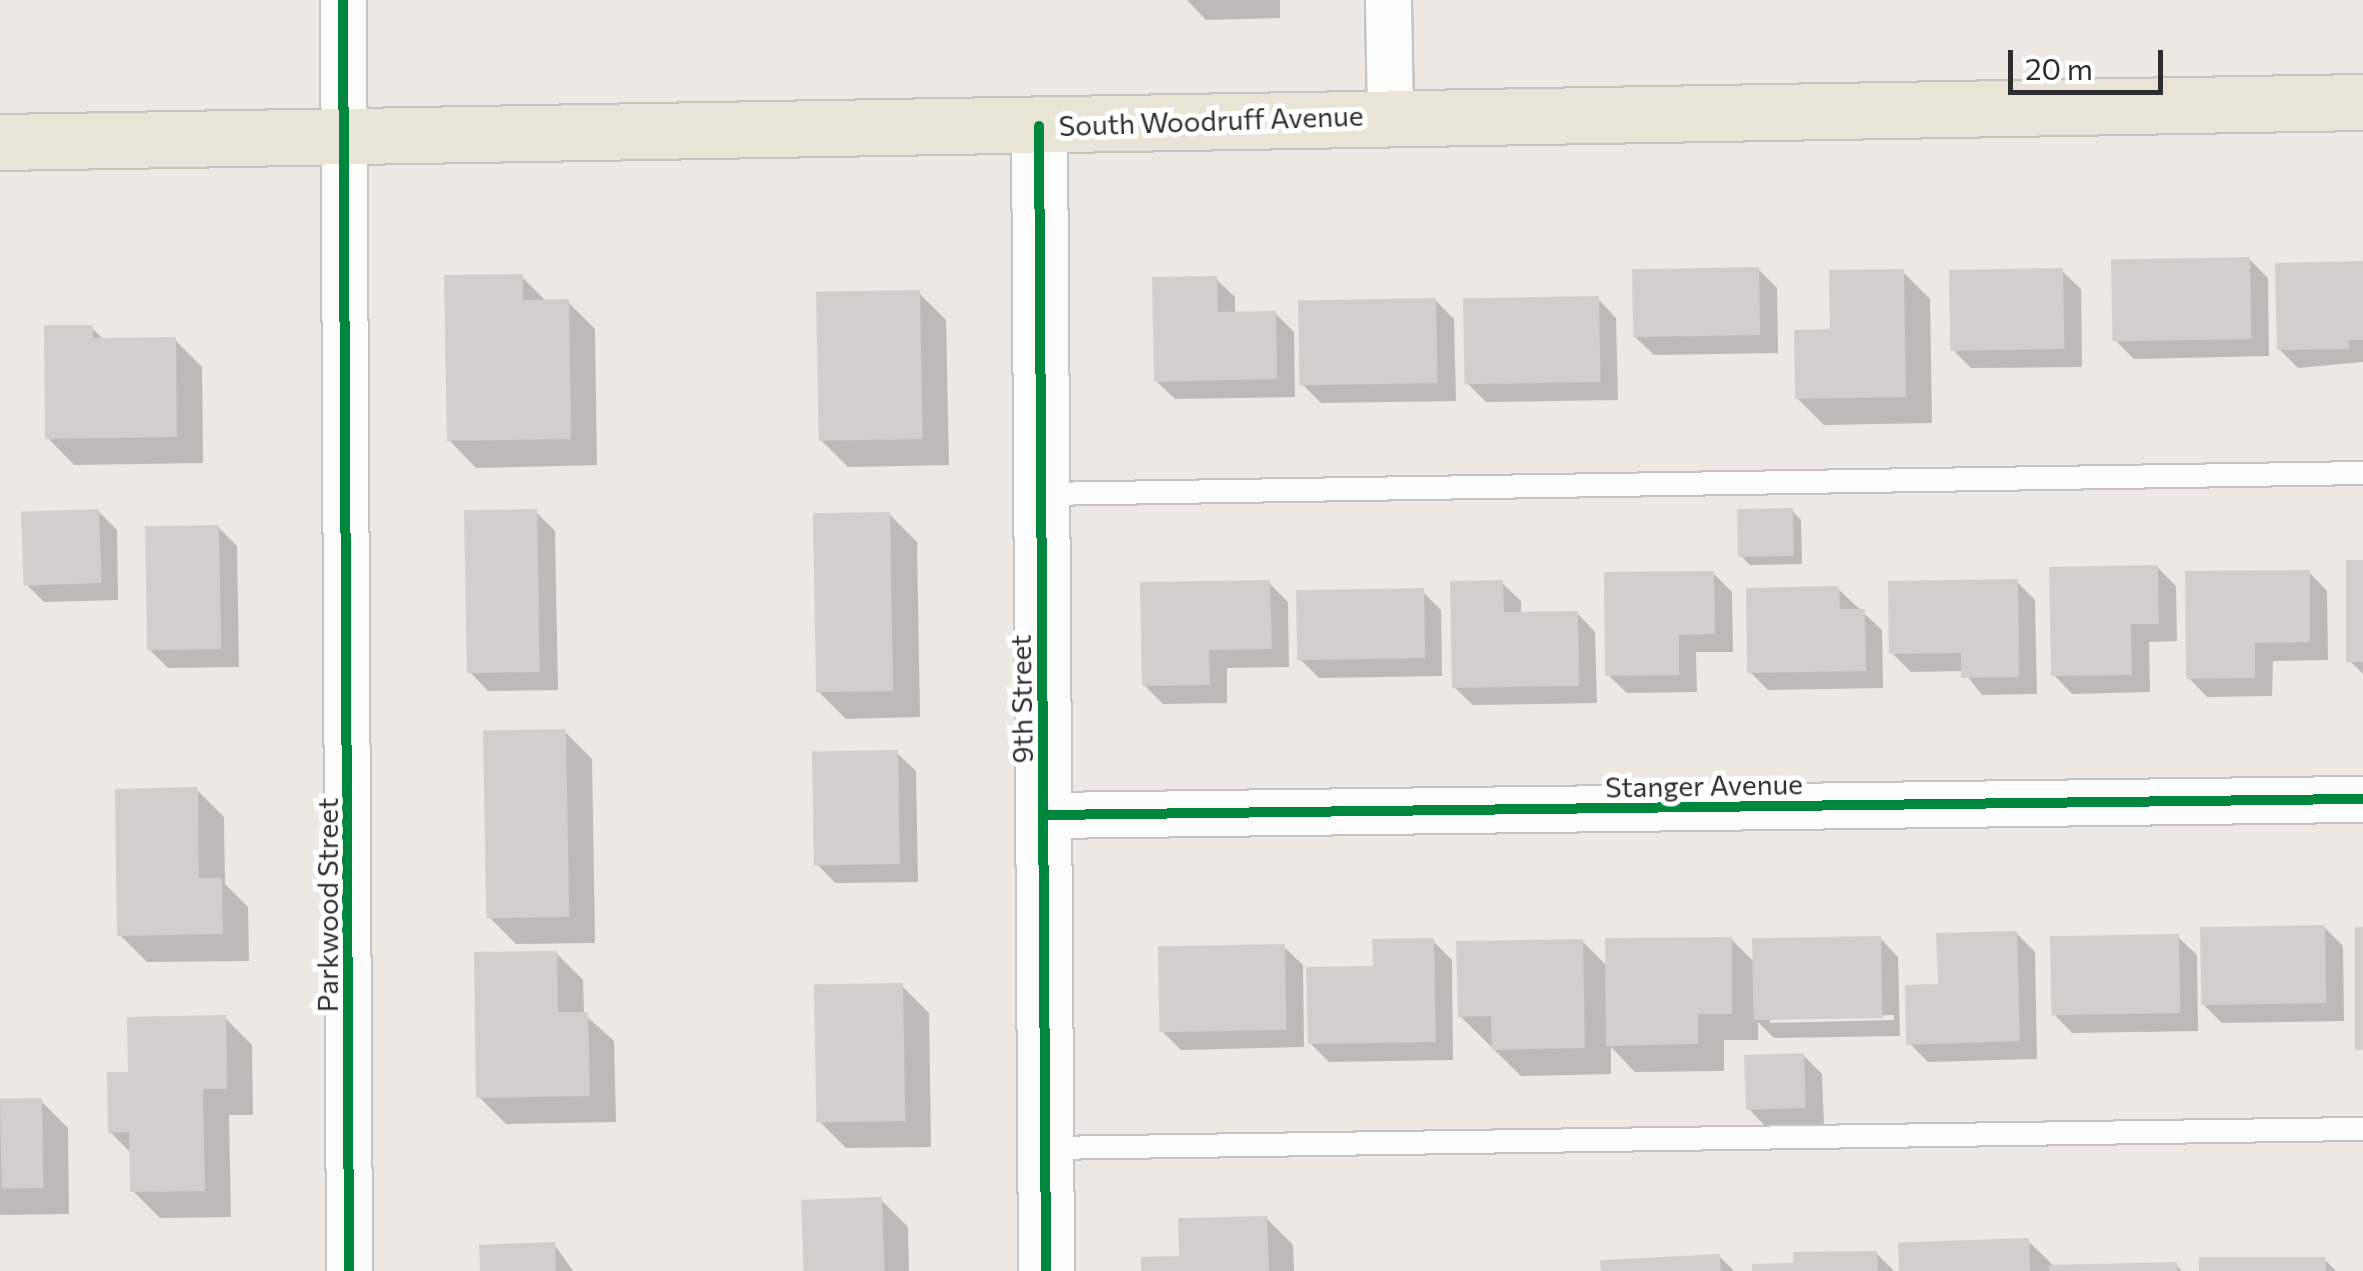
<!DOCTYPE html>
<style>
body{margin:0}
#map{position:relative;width:2363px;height:1271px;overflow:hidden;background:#ece8e4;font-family:Commissioner,sans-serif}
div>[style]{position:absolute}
.shadow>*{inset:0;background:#0003}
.building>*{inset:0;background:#d1cecb;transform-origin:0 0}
.roads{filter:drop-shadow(2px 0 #c5c4c5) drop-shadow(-2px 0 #c5c4c5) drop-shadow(0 2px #c5c4c5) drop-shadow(0 -2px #c5c4c5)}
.service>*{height:22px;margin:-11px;padding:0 11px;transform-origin:11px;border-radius:11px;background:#fcfcfb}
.minor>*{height:45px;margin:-22.5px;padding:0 22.5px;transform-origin:22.5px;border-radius:22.5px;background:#fcfcfb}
.tertiary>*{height:55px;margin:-27.5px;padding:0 27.5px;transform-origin:27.5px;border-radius:27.5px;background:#fcfcfb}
.primary>*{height:55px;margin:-27.5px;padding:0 27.5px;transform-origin:27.5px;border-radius:27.5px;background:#e8e4d6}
.cycleway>*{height:10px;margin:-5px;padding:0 5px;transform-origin:5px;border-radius:5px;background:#00873e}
span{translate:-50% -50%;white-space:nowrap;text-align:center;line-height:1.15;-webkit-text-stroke:10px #fff;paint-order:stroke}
.street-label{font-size:28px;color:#2e2e2e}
.scale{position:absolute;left:2008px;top:50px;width:155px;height:45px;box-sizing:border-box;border:5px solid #2e2e2e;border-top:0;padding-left:12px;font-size:30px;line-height:35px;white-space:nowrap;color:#2e2e2e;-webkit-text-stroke:8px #fff;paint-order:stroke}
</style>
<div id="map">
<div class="shadow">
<div style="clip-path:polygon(1187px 0,1280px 0,1280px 18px,1206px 20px)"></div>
<div style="clip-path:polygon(2249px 259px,2268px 278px,2269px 356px,2134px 359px,2115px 340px)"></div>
<div style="clip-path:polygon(2363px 264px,2363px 362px,2298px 368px,2279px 349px)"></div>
<div style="clip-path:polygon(1758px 269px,1777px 288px,1778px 353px,1654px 355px,1635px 337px)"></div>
<div style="clip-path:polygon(2062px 271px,2081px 289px,2082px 367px,1971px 368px,1953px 350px)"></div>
<div style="clip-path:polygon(1903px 272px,1930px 299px,1932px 423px,1824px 425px,1797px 398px)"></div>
<div style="clip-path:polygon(522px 277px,547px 302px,568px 302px,595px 329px,597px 465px,476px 468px,449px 440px)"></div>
<div style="clip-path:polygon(1216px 279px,1235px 297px,1235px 314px,1275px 313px,1294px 332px,1295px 397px,1175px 399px,1156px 381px)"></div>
<div style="clip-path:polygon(919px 293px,946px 320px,949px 465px,848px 467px,821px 440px)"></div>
<div style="clip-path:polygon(1598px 299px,1616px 318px,1618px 400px,1486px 402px,1467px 383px)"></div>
<div style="clip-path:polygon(1435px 300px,1454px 319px,1456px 401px,1321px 403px,1302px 384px)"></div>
<div style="clip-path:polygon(92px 328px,105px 341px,175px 340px,202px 367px,203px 463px,74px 465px,47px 437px)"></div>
<div style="clip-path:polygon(98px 511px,117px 530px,118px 600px,44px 602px,25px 583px)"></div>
<div style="clip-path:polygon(1792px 511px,1801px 520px,1802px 564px,1750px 565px,1741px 556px)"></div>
<div style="clip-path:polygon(536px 512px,555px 531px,558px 690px,488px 691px,470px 672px)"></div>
<div style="clip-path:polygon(889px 514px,917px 542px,920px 717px,846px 719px,819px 692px)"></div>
<div style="clip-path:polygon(218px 527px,237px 546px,239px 667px,168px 668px,150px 650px)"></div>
<div style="clip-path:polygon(2363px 563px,2363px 674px,2350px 661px)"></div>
<div style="clip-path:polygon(2157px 567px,2176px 586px,2177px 641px,2149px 642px,2150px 692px,2072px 694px,2054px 675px)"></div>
<div style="clip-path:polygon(2309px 572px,2327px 591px,2328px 660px,2273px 661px,2272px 696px,2207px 697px,2189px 678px)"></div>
<div style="clip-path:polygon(1713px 573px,1732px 592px,1733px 652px,1696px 652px,1697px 692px,1627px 693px,1608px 675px)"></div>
<div style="clip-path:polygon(2017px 582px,2035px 600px,2037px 694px,1982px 695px,1963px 671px,1911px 672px,1892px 653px)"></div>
<div style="clip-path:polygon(1269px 583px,1288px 602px,1289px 667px,1227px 668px,1227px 703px,1163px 704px,1144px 685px)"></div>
<div style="clip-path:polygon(1502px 583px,1521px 601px,1521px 614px,1577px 613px,1595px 632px,1597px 703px,1473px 705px,1454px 687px)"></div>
<div style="clip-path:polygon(1838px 589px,1882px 630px,1883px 688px,1768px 690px,1750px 672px)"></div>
<div style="clip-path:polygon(1422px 591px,1441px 610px,1442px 676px,1319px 678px,1300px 659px)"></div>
<div style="clip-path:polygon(565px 732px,592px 759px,595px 943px,516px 944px,489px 917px)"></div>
<div style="clip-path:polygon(897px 753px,916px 771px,918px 882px,835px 883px,817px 864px)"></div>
<div style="clip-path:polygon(197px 790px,224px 817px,225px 884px,248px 907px,249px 961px,147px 962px,120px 935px)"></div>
<div style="clip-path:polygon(2324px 927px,2343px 946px,2344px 1021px,2222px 1023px,2204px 1005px)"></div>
<div style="clip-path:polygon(2016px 933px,2035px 952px,2037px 1059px,1928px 1062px,1909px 1043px,1941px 986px)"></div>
<div style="clip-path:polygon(2178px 937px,2197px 955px,2198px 1031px,2072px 1033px,2054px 1014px)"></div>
<div style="clip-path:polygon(evenodd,1880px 938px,1898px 957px,1900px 1036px,1774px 1038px,1758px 1022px,1758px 1040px,1724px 1040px,1724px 1071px,1635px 1072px,1611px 1047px,1611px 1074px,1521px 1076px,1460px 1016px,1582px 941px,1608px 967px,1731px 939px,1755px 963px,1880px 938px,1894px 1015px,1894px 1020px,1770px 1023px,1770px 1018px,1894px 1015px)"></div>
<div style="clip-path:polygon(1433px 941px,1452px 960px,1453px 1060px,1329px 1062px,1310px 1043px,1375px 969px)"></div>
<div style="clip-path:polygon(1284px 947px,1303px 965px,1304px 1047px,1181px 1050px,1162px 1031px)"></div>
<div style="clip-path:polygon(556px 953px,583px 980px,584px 1014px,614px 1041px,616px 1122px,506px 1124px,479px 1097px)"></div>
<div style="clip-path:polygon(902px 986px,929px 1013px,931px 1147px,846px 1148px,819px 1121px)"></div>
<div style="clip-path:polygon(225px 1018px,252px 1045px,253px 1115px,229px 1115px,231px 1217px,160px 1218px,133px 1191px,132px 1154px,110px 1132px,131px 1074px)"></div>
<div style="clip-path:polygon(1803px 1055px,1822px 1074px,1824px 1126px,1767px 1128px,1749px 1109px)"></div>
<div style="clip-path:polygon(41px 1101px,68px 1128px,69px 1214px,0 1215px,0 1102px)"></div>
<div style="clip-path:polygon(881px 1200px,908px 1227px,909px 1271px,805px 1271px)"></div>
<div style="clip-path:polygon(1266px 1218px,1293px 1245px,1294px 1271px,1143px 1271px)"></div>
<div style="clip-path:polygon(2028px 1241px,2055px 1267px,2176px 1265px,2182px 1271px,1901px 1271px)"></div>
<div style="clip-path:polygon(554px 1244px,573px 1271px,482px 1271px)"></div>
<div style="clip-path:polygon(1876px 1253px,1894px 1271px,1755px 1271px,1796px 1265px)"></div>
<div style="clip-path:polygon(1719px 1256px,1734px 1271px,1603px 1271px)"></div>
<div style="clip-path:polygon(2325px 1260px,2336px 1271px,2201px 1271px)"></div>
</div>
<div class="building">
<div style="left:2250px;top:257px;width:82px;height:139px;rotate:89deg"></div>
<div style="clip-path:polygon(2363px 261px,2363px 340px,2349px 340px,2349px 349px,2277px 350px,2275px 263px)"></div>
<div style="left:1759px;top:267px;width:68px;height:127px;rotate:89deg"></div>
<div style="left:2063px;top:268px;width:81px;height:114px;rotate:89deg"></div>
<div style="clip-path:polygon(1904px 269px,1906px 397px,1795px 399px,1794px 330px,1830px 329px,1829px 270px)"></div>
<div style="clip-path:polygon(523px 274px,523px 300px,569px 299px,571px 439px,447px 441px,444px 275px)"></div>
<div style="clip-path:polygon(1217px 276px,1218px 312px,1276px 311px,1277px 379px,1154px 382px,1152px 277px)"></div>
<div style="left:920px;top:290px;width:149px;height:104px;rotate:89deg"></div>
<div style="left:1599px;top:296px;width:86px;height:136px;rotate:89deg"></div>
<div style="left:1436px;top:298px;width:85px;height:138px;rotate:89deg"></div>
<div style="clip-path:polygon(44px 325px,93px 325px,93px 338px,176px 337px,177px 437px,45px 439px)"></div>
<div style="left:1793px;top:508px;width:48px;height:56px;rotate:89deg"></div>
<div style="left:99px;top:509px;width:74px;height:78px;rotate:88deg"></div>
<div style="left:537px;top:509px;width:163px;height:73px;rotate:89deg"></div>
<div style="left:890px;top:512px;width:179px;height:77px;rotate:89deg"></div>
<div style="left:219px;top:525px;width:124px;height:74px;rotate:89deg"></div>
<div style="left:2346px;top:560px;width:17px;height:102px"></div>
<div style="clip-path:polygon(2158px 565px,2159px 624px,2131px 624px,2132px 675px,2051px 676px,2049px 567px)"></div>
<div style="clip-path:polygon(2310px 570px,2310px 642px,2255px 643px,2255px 678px,2186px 679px,2185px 571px)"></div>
<div style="clip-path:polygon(1714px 571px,1715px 634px,1679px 635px,1679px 675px,1605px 676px,1604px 572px)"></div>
<div style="clip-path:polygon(2018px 579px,2019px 677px,1961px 678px,1961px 653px,1889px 654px,1888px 581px)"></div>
<div style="clip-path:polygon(1270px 580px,1272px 649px,1209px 650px,1210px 685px,1142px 686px,1140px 582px)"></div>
<div style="clip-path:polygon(1503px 580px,1504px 612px,1578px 611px,1579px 686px,1452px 688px,1450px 581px)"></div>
<div style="clip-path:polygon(1839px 586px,1840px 609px,1865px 609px,1866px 671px,1747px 673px,1746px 588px)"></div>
<div style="left:1424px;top:588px;width:70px;height:128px;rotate:89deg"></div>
<div style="left:566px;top:729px;width:188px;height:83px;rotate:89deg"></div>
<div style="left:898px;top:750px;width:114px;height:86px;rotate:89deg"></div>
<div style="clip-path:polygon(198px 787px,199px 878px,222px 878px,223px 934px,117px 936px,115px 789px)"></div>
<div style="left:2325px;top:925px;width:78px;height:125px;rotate:89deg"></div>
<div style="left:2355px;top:927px;width:8px;height:123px"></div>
<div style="clip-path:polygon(2017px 931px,2020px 1041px,1906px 1045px,1905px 985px,1938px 984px,1936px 933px)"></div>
<div style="left:2179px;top:934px;width:79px;height:129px;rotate:89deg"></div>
<div style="left:1881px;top:936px;width:82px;height:129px;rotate:89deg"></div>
<div style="clip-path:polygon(1732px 937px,1732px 1014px,1698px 1014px,1698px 1044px,1606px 1046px,1605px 938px)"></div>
<div style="clip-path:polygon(1434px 938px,1436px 1042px,1308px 1044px,1306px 967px,1373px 966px,1372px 939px)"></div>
<div style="clip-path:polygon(1583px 939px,1585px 1048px,1492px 1050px,1491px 1016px,1458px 1017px,1456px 941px)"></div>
<div style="left:1285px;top:944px;width:86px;height:127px;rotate:89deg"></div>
<div style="clip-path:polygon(557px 951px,558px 1012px,588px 1012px,590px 1096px,476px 1098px,474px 952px)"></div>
<div style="left:903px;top:983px;width:138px;height:89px;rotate:89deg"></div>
<div style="clip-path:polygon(226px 1015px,227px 1089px,203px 1089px,205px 1191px,130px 1192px,129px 1132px,108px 1133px,107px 1072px,128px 1072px,127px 1017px)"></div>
<div style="left:1804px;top:1053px;width:55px;height:60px;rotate:88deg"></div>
<div style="left:42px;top:1098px;width:90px;height:42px;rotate:89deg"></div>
<div style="left:882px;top:1197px;width:74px;height:81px;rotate:88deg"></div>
<div style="clip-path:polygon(1267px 1216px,1269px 1271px,1141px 1271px,1141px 1257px,1179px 1256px,1178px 1218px)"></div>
<div style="left:2029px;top:1238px;width:33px;height:131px;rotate:88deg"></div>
<div style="left:555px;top:1242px;width:29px;height:76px;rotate:88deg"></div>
<div style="clip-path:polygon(1877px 1251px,1878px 1271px,1752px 1271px,1752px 1264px,1793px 1263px,1793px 1252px)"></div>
<div style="left:1720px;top:1254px;width:17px;height:120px;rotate:87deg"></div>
<div style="left:2326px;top:1257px;width:14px;height:127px;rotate:90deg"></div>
<div style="clip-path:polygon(2177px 1262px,2178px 1271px,2049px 1271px,2049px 1265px)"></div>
</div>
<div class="roads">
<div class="service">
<div style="left:1042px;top:494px;width:1321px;rotate:-0.91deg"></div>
<div style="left:1046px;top:1148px;width:1317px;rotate:-0.83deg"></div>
</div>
<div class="minor">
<div style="left:343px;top:0;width:1271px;rotate:89.73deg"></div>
<div style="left:1388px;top:0;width:114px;rotate:89deg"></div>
<div style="left:1045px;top:815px;width:1318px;rotate:-0.7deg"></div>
</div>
<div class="tertiary">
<div style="left:1039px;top:126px;width:1145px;rotate:89.65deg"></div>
</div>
<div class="primary">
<div style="left:0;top:142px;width:2363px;rotate:-0.97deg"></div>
</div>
</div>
<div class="cycleway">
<div style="left:343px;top:0;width:1271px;rotate:89.73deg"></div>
<div style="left:1039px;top:126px;width:1145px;rotate:89.65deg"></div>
<div style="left:1045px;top:815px;width:1318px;rotate:-0.7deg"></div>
</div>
<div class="street-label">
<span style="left:1211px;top:120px;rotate:-2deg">South Woodruff Avenue</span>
<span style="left:1021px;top:699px;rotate:-91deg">9th Street</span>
<span style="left:1704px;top:785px;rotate:-1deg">Stanger Avenue</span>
<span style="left:327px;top:905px;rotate:-90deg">Parkwood Street</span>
</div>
<div class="scale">20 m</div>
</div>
